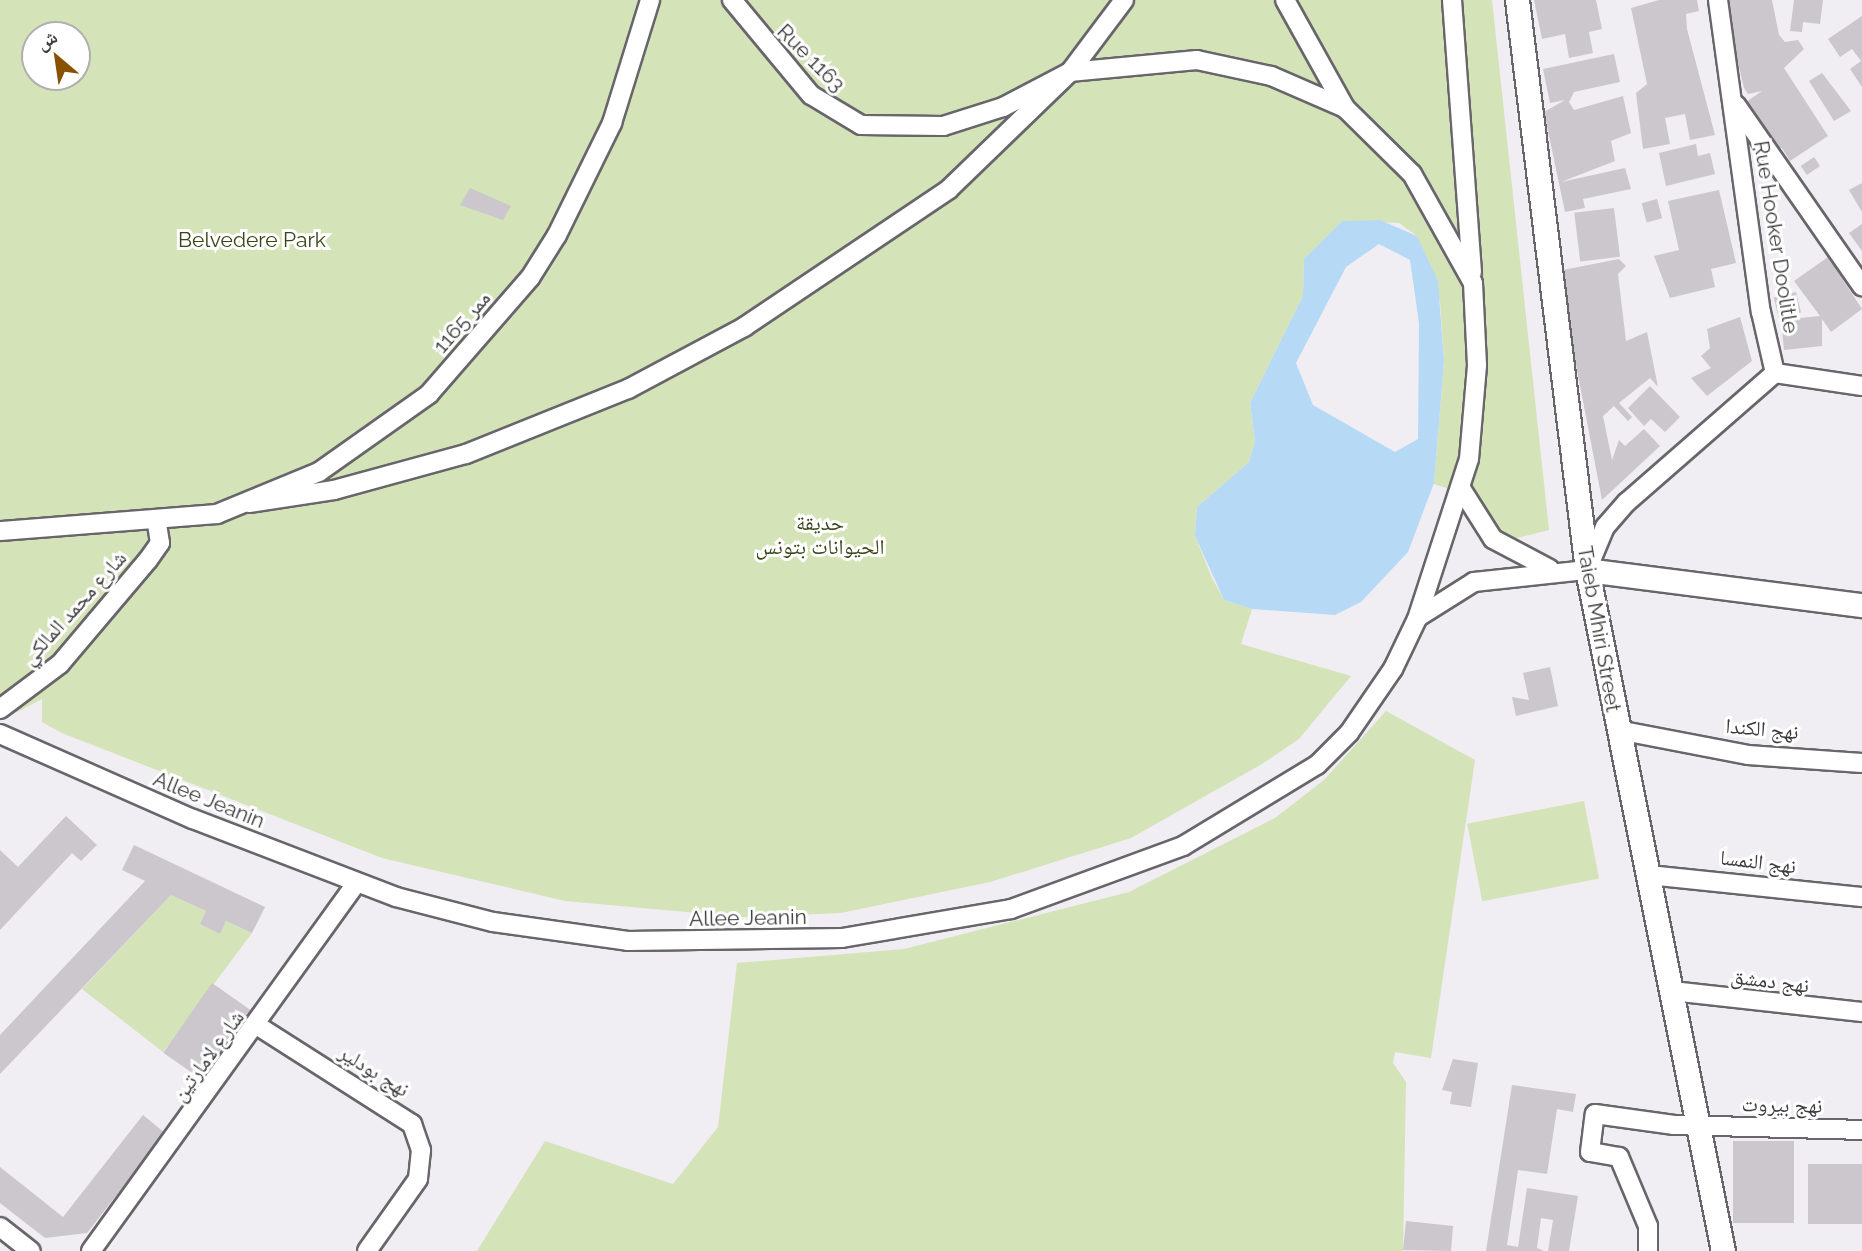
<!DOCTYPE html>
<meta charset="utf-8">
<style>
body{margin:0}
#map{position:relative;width:1862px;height:1251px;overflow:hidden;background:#f0edf3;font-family:Raleway,"Noto Naskh Arabic",sans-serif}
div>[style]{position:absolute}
.green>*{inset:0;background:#d4e3b8;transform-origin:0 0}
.water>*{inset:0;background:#b6daf6}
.building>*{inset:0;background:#cbc7cd;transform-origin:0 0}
.roads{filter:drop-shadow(2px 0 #68656b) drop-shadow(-2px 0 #68656b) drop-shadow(0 2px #68656b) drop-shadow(0 -2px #68656b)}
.minor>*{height:18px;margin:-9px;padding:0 9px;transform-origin:9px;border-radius:9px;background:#fff}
.major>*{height:23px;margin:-11.5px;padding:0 11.5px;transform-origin:11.5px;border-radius:11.5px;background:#fff}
span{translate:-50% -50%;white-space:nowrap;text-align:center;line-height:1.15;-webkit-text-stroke:6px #fff;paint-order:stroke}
.street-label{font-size:21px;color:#3b3a3c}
.park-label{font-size:21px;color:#384516}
.north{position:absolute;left:21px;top:21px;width:70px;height:70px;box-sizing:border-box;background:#fff;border:2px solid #b1b0b1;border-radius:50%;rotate:331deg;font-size:19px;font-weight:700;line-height:28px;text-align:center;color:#3b3a3c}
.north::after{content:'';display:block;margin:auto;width:24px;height:32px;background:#875100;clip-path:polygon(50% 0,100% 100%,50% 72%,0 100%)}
</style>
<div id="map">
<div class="green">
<div style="clip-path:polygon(evenodd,0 0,1492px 0,1549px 530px,1505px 541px,1484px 522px,1471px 496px,1434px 484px,1444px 362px,1440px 301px,1417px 236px,1399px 223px,1342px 221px,1304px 259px,1303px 296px,1250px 403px,1255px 441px,1249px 462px,1197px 507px,1195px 536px,1212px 578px,1224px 600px,1252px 609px,1241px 644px,1351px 676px,1299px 739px,1262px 764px,1131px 838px,990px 882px,841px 913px,742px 917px,565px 901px,382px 858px,62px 733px,42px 722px,42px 699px,0 721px,0 0,35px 35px,77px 35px,77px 77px,35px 77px,35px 35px)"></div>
<div style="clip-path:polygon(1386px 711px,1475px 760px,1431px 1058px,1395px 1052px,1393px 1063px,1406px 1082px,1403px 1251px,477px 1251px,545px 1141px,673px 1184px,718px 1127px,737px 963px,904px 949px,1129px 892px,1275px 818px,1324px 780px)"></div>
<div style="left:1584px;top:801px;width:79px;height:119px;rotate:79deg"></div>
<div style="clip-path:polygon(171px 895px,206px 911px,200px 924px,219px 933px,226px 921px,252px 933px,163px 1052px,82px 989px)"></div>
</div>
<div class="water">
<div style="clip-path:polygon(evenodd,1380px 220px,1417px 236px,1438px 281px,1444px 362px,1434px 483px,1408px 552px,1361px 602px,1335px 615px,1252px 609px,1224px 600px,1195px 536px,1197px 507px,1249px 462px,1255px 441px,1250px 403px,1303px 296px,1304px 259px,1342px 221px,1380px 220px,1379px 244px,1410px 260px,1419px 323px,1418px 439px,1395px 452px,1313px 405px,1296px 363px,1346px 267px,1379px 244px)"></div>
</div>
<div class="building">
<div style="clip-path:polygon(1534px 0,1596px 0,1602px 29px,1589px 32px,1593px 53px,1569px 58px,1565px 34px,1542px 39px)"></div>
<div style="clip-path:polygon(1659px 0,1697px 0,1699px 11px,1686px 14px,1687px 29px,1715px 135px,1690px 140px,1685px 114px,1665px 118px,1670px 144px,1643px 149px,1636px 93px,1647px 84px,1631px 8px)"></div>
<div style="clip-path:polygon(1723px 0,1772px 0,1779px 35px,1785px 42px,1798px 40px,1804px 49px,1784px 68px,1828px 136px,1790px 161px,1782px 148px,1773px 149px,1746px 102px,1762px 91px,1748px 94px,1744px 88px)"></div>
<div style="clip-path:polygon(1794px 0,1823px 0,1820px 24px,1803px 22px,1802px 32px,1790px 31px)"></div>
<div style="clip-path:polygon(1862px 16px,1862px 87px,1850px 69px,1861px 61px,1852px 49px,1840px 57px,1828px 39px)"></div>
<div style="clip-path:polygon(1614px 54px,1620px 82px,1574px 92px,1569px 102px,1574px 110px,1623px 96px,1631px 133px,1611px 141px,1615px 161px,1561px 182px,1625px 168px,1631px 189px,1583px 199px,1585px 208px,1565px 212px,1544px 112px,1565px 100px,1550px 103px,1543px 69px)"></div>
<div style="clip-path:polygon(1822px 73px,1851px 111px,1834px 121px,1809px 81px)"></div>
<div style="clip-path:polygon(1696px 144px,1698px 156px,1710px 153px,1715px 174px,1666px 186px,1659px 153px)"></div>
<div style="left:1814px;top:157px;width:11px;height:16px;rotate:56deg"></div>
<div style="clip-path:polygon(1862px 183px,1862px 212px,1849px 190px)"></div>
<div style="clip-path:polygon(470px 188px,511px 206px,503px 220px,460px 205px)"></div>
<div style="clip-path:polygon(1719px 190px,1736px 263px,1711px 269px,1715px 287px,1670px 298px,1654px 256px,1679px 250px,1668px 201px)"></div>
<div style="left:1657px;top:199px;width:20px;height:16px;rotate:75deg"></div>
<div style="left:1614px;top:208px;width:49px;height:40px;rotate:83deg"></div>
<div style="clip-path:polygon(1862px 224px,1862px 251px,1849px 233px)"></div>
<div style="clip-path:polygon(1828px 257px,1862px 309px,1831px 332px,1822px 319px,1822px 346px,1784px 350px,1781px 320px,1820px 316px,1794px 281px)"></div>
<div style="clip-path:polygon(1619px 259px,1626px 266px,1618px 274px,1626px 341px,1647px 332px,1658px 387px,1650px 378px,1619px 403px,1632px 417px,1628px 421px,1614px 406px,1603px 416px,1612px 460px,1619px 440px,1625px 446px,1644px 429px,1660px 446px,1602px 500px,1558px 271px)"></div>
<div style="left:1796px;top:292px;width:21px;height:23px;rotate:76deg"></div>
<div style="clip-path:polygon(1740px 317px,1752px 361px,1707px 396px,1691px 378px,1711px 368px,1701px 356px,1710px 348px,1707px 329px)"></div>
<div style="clip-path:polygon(1650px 386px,1680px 417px,1665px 432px,1651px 419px,1644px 426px,1628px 408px)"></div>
<div style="clip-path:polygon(1550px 667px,1558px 706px,1516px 716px,1512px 697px,1529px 700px,1523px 673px)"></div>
<div style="clip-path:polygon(66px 816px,97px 845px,81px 861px,72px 853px,0 930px,0 850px,18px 867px)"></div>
<div style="clip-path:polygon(134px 845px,265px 907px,252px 933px,226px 921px,220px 934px,200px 924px,206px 911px,171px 895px,0 1074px,0 1035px,145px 881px,122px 870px)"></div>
<div style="left:212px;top:983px;width:47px;height:85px;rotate:35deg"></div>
<div style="clip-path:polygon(1453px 1059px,1478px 1063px,1471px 1107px,1450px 1104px,1452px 1092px,1442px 1090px)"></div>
<div style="clip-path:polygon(1512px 1085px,1576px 1094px,1573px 1112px,1557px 1109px,1547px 1174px,1518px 1170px,1507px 1245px,1518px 1247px,1527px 1188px,1578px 1196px,1569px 1251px,1548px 1251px,1553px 1220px,1541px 1218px,1537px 1248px,1544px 1251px,1486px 1251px)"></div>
<div style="clip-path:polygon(143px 1115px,165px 1133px,87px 1233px,45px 1238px,0 1203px,0 1167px,63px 1217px)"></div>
<div style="left:1794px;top:1141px;width:82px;height:61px;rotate:90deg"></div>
<div style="left:1808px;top:1164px;width:54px;height:60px"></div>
<div style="clip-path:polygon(1406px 1221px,1453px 1226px,1451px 1251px,1403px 1250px)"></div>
</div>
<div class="roads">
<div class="minor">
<div style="left:1285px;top:0;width:124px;rotate:60.9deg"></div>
<div style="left:1452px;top:0;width:273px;rotate:85.8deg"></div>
<div style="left:1718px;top:0;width:315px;rotate:82.2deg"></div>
<div style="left:1761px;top:312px;width:63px;rotate:77.1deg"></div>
<div style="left:1736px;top:105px;width:221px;rotate:55.2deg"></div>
<div style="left:1775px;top:373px;width:88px;rotate:8.5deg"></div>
<div style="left:1462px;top:490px;width:58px;rotate:57.7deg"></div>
<div style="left:1493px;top:539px;width:64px;rotate:27.8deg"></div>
<div style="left:249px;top:503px;width:86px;rotate:-8.7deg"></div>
<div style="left:334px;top:490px;width:137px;rotate:-15.3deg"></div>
<div style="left:466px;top:454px;width:175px;rotate:-21.9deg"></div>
<div style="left:628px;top:389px;width:132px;rotate:-28.1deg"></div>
<div style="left:744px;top:327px;width:247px;rotate:-33.9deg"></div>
<div style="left:949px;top:189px;width:168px;rotate:-44deg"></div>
<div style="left:1070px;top:72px;width:90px;rotate:-53.1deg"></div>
<div style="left:0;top:531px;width:218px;rotate:-4.5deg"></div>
<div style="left:217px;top:514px;width:110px;rotate:-22.4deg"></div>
<div style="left:319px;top:472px;width:135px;rotate:-35.3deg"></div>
<div style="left:429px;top:394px;width:154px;rotate:-49deg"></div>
<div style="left:530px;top:278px;width:51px;rotate:-57.9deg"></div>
<div style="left:557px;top:235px;width:125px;rotate:-63.8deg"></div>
<div style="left:612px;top:123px;width:129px;rotate:-72.8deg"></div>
<div style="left:1420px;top:616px;width:64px;rotate:-32.2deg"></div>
<div style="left:1474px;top:582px;width:114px;rotate:-6.1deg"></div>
<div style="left:1587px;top:570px;width:47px;rotate:-67.3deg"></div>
<div style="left:1605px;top:527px;width:33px;rotate:-49deg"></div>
<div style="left:1627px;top:502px;width:196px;rotate:-41.1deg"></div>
<div style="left:0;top:709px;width:75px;rotate:-36.9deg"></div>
<div style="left:60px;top:664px;width:136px;rotate:-49.8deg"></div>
<div style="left:148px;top:560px;width:21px;rotate:-55deg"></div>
<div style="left:160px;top:543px;width:20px;rotate:-99deg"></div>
<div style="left:1618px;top:730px;width:132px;rotate:10.9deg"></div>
<div style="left:1748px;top:755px;width:114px;rotate:4deg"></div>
<div style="left:0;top:734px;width:211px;rotate:23.8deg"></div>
<div style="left:193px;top:819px;width:217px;rotate:21deg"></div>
<div style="left:396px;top:897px;width:100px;rotate:14.5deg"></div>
<div style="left:493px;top:922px;width:136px;rotate:8deg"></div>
<div style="left:628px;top:941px;width:214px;rotate:-0.8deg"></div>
<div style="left:842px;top:938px;width:171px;rotate:-9.7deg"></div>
<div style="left:1011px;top:909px;width:183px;rotate:-20.1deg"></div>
<div style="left:1183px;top:846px;width:157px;rotate:-31.2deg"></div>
<div style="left:1317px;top:765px;width:45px;rotate:-45deg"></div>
<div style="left:1349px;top:733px;width:78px;rotate:-55.5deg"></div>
<div style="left:1393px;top:669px;width:55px;rotate:-64.4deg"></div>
<div style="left:1417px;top:619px;width:168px;rotate:-72deg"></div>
<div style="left:1469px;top:459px;width:94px;rotate:-85.1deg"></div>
<div style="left:1477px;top:365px;width:82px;rotate:-92.8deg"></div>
<div style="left:1473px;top:283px;width:125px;rotate:-119.2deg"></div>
<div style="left:1412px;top:174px;width:94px;rotate:-135.4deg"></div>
<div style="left:1345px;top:108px;width:81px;rotate:-156.6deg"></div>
<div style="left:1271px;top:76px;width:76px;rotate:-167.8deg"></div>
<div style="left:1197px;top:60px;width:128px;rotate:174.6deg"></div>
<div style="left:1070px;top:72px;width:76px;rotate:152.4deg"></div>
<div style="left:1003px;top:107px;width:63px;rotate:162.4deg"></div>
<div style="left:943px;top:126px;width:82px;rotate:-179.3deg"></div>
<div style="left:861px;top:125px;width:58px;rotate:-149deg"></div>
<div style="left:811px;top:95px;width:124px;rotate:-129.7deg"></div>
<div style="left:1648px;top:875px;width:215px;rotate:5.9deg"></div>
<div style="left:1672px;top:991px;width:191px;rotate:6.3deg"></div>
<div style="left:258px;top:1026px;width:183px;rotate:32.5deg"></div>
<div style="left:412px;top:1124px;width:28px;rotate:71deg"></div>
<div style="left:421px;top:1150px;width:29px;rotate:96deg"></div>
<div style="left:418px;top:1179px;width:88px;rotate:125.3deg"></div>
<div style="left:0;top:1227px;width:39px;rotate:38deg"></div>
<div style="left:91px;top:1251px;width:453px;rotate:-54.2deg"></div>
<div style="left:1648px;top:1251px;width:25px;rotate:-90deg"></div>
<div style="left:1648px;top:1226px;width:75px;rotate:-112.8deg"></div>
<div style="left:1619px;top:1157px;width:29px;rotate:-170deg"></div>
<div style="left:1590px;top:1152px;width:38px;rotate:-83deg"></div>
<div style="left:1595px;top:1114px;width:80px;rotate:7.9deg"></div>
<div style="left:1674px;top:1125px;width:188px;rotate:1.5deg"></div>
</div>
<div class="major">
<div style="left:1517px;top:0;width:574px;rotate:83deg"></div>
<div style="left:1587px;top:570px;width:694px;rotate:78.71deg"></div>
<div style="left:1587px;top:570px;width:277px;rotate:7.3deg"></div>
</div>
</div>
<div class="street-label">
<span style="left:811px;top:58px;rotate:45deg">Rue 1163</span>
<span style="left:1776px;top:237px;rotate:81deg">Rue Hooker Doolitle</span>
<span style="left:462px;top:322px;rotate:-49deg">ممر 1165</span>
<span style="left:74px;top:608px;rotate:-48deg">شارع محمد المالكي</span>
<span style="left:1599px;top:629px;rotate:80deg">Taieb Mhiri Street</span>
<span style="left:1762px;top:729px;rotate:5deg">نهج الكندا</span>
<span style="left:209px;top:800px;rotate:22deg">Allee Jeanin</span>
<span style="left:1758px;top:862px;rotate:7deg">نهج النمسا</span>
<span style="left:748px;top:918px;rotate:-1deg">Allee Jeanin</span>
<span style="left:1770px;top:981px;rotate:7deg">نهج دمشق</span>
<span style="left:208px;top:1056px;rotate:-54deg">شارع لامارتين</span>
<span style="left:374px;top:1071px;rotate:32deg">نهج بودلير</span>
<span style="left:1782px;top:1105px;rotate:1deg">نهج بيروت</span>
</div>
<div class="park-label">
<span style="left:252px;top:240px">Belvedere Park</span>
<span style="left:820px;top:535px">حديقة<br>الحيوانات بتونس</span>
</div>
<div class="north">ش</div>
</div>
